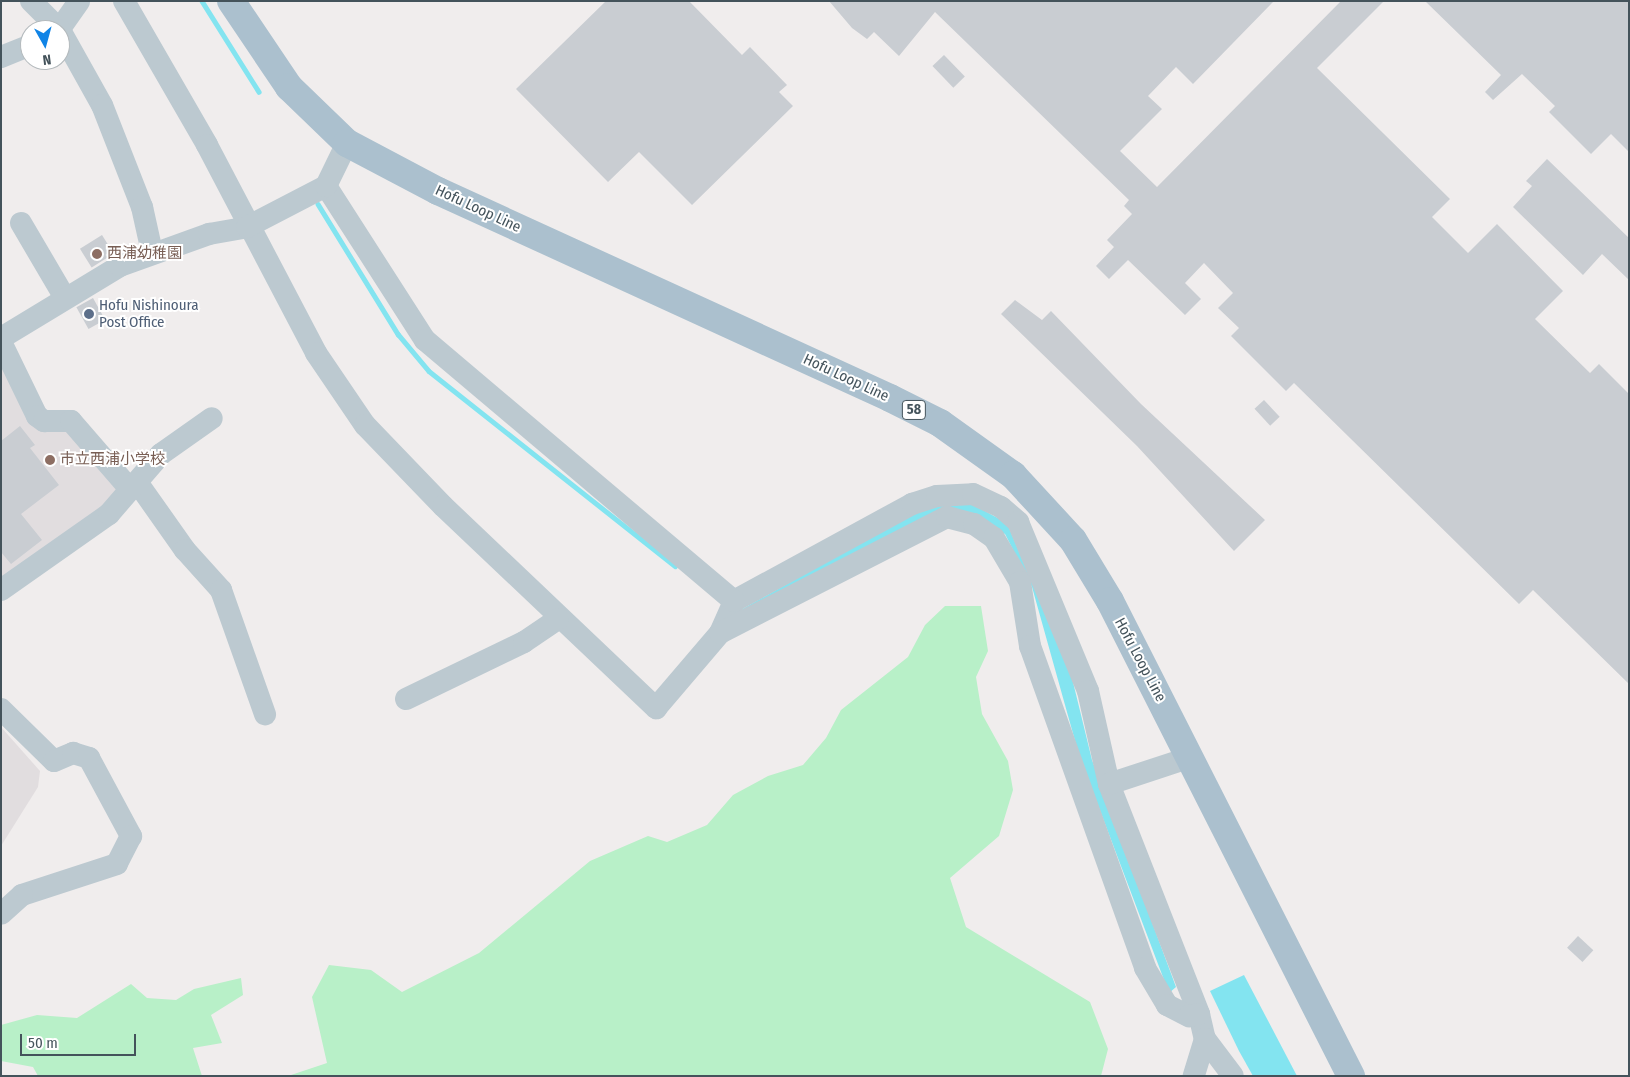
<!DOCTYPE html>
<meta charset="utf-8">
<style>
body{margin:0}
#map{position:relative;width:1630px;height:1077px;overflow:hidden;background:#f0eded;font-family:"Fira Sans Condensed","Noto Sans JP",sans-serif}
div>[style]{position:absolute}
.education>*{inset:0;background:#e1dddf}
.green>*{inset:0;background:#b8f0c8}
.water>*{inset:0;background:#83e4f0}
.stream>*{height:4.5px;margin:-2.25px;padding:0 2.25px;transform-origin:2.25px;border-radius:2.25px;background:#83e4f0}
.building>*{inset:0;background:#c9cdd2;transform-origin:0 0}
.minor>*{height:22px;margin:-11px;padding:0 11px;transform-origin:11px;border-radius:11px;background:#bcc9d0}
.major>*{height:28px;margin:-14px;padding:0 14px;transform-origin:14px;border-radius:14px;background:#abc0ce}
.dots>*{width:14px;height:14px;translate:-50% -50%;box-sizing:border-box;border:2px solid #fff;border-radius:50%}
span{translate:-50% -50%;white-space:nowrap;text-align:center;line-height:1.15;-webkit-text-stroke:4px #fff;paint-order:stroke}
.shield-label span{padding:1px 4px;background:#fff;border:1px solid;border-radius:4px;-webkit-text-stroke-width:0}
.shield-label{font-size:14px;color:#44535b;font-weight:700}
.street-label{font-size:15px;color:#44535b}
.education-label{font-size:15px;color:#785e54}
.left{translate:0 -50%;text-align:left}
.service-label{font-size:15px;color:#4e5e75}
.frame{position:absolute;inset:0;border:2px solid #44535b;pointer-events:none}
.north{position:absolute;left:20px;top:20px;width:50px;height:50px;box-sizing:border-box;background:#fff;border:1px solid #b4babd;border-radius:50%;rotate:173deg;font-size:14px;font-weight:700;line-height:20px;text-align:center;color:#44535b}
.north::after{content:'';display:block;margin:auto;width:18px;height:22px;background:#1084e6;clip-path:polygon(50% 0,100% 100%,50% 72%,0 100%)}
.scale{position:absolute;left:20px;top:1034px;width:116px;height:22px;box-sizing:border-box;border:2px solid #44535b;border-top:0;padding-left:6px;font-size:15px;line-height:18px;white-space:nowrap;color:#44535b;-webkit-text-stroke:4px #fff;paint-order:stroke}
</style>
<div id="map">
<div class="education">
<div style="clip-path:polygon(1px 351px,41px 430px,72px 429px,124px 491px,1px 586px)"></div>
<div style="clip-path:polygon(1px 727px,40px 771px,38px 787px,1px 846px)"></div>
</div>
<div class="green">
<div style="clip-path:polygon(945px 606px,981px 606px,988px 651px,976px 677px,982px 714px,1008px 761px,1013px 790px,999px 836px,950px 878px,966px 927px,1090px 1002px,1108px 1049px,1101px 1076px,288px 1076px,327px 1063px,312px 997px,329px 965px,371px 970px,402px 992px,479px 953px,590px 861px,648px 836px,667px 842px,707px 825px,733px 795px,768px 776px,803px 765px,826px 738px,841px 710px,908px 657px,925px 625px)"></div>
<div style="clip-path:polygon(241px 978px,243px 995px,211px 1015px,222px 1043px,193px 1048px,202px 1076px,38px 1076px,33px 1067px,1px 1061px,1px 1025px,37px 1015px,77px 1018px,131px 984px,147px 998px,176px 1000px,194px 989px)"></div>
</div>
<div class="water">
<div style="clip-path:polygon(968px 502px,1007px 523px,1072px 678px,1092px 760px,1176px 987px,1169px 993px,1079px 755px,1032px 587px,1005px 534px,970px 515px,737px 612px,915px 512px,939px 503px)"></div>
<div style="clip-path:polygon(1244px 975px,1297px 1076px,1253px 1076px,1239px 1051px,1210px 991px)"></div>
</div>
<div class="stream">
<div style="left:202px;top:1px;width:107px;rotate:57.9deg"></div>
<div style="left:318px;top:204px;width:153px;rotate:58.4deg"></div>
<div style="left:398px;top:334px;width:48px;rotate:50deg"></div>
<div style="left:429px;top:371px;width:314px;rotate:38.4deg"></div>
</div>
<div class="building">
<div style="clip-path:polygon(606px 1px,689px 1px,742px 55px,750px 47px,787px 85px,779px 92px,793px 106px,692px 205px,639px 152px,608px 182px,516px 89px)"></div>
<div style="clip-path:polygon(829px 1px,1274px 1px,1193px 84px,1176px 67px,1148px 96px,1162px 109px,1120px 151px,1157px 187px,1341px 1px,1384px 1px,1317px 68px,1450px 199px,1432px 217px,1468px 253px,1497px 224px,1563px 291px,1535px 319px,1590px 373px,1599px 364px,1629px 394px,1629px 684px,1533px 590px,1519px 604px,1294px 383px,1286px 391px,1231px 336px,1239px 328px,1218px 308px,1233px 293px,1204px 263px,1185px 283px,1201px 299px,1185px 315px,1128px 260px,1109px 279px,1096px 266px,1114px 247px,1107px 240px,1132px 214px,1124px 206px,1129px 200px,935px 12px,899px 56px,874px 32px,867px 39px,852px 28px)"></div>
<div style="clip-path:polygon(1425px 1px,1629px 1px,1629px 152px,1611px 134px,1591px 154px,1549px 112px,1555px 106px,1522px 74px,1493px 100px,1485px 92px,1501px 75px)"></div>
<div style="left:944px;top:55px;width:30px;height:16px;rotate:46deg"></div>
<div style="clip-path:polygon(1547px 159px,1629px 238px,1629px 280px,1602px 254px,1583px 275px,1513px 207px,1532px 186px,1526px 181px)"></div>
<div style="left:102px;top:235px;width:22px;height:26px;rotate:58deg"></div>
<div style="left:93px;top:298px;width:25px;height:19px;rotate:61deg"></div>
<div style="clip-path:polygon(1015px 300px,1042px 320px,1051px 311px,1141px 404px,1265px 520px,1234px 551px,1137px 446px,1001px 314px)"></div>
<div style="left:1264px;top:400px;width:23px;height:13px;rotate:47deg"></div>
<div style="clip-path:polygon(20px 426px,35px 445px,30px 448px,59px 485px,21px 514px,42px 540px,11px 564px,1px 552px,1px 441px)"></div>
<div style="left:1578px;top:936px;width:21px;height:16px;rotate:43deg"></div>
</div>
<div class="minor">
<div style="left:31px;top:1px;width:41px;rotate:45deg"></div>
<div style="left:124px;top:1px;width:166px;rotate:60deg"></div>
<div style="left:207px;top:145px;width:235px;rotate:62.3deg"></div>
<div style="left:316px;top:353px;width:87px;rotate:55.8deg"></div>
<div style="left:365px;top:425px;width:112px;rotate:46.1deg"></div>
<div style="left:443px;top:506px;width:294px;rotate:43.5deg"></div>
<div style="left:656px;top:708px;width:99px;rotate:-49.5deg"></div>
<div style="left:720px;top:633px;width:35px;rotate:-66deg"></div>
<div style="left:734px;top:601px;width:203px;rotate:-28.6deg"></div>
<div style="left:912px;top:504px;width:26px;rotate:-18deg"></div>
<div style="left:937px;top:496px;width:36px;rotate:-3deg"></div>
<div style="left:973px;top:494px;width:31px;rotate:25deg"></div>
<div style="left:1001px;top:507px;width:23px;rotate:41deg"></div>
<div style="left:1018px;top:522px;width:183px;rotate:67.5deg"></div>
<div style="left:1088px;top:691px;width:95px;rotate:77.3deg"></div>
<div style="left:1109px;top:784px;width:247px;rotate:68.6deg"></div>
<div style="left:1199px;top:1014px;width:26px;rotate:77deg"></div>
<div style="left:1205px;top:1039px;width:39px;rotate:107deg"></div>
<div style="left:59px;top:30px;width:35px;rotate:-55deg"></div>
<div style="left:60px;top:30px;width:86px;rotate:60.8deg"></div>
<div style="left:102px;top:105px;width:110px;rotate:68.6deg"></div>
<div style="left:142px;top:207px;width:46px;rotate:77.5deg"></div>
<div style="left:1px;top:57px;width:31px;rotate:-22deg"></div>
<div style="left:326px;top:186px;width:183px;rotate:57.3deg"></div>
<div style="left:425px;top:340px;width:404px;rotate:40.2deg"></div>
<div style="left:21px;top:223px;width:87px;rotate:59.6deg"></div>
<div style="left:1px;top:338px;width:139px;rotate:-31.2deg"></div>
<div style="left:120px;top:266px;width:95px;rotate:-19.8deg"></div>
<div style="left:209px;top:234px;width:39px;rotate:-10deg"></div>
<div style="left:247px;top:227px;width:89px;rotate:-27.4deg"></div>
<div style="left:326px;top:186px;width:48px;rotate:-64deg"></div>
<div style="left:1px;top:342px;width:82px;rotate:64.1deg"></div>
<div style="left:37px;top:416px;width:9px;rotate:36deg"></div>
<div style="left:44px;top:421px;width:27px"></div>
<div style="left:71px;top:421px;width:90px;rotate:49.1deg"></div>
<div style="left:137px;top:482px;width:83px;rotate:54.8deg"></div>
<div style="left:185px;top:550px;width:54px;rotate:48deg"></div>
<div style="left:221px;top:590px;width:132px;rotate:70.5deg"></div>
<div style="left:1px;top:590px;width:132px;rotate:-35.1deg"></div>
<div style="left:109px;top:514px;width:79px;rotate:-49.1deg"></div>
<div style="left:161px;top:454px;width:62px;rotate:-35.2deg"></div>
<div style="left:720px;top:633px;width:255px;rotate:-27.1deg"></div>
<div style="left:947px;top:517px;width:28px;rotate:15deg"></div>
<div style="left:974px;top:524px;width:24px;rotate:35deg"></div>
<div style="left:994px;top:538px;width:51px;rotate:59.4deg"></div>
<div style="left:1020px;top:582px;width:65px;rotate:81.1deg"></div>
<div style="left:1030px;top:646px;width:342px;rotate:70.3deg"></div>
<div style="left:1145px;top:968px;width:43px;rotate:59.3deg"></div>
<div style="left:1167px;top:1005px;width:25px;rotate:27deg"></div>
<div style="left:1189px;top:1016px;width:10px;rotate:-11deg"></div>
<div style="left:406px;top:699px;width:131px;rotate:-25.8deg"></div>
<div style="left:524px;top:642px;width:41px;rotate:-34.1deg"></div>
<div style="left:1px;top:709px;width:74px;rotate:44.5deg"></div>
<div style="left:54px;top:761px;width:21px;rotate:-23deg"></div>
<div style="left:73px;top:753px;width:17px;rotate:17deg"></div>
<div style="left:89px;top:758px;width:89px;rotate:61.7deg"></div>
<div style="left:131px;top:836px;width:31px;rotate:117deg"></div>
<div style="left:117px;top:864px;width:100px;rotate:161.9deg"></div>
<div style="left:22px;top:895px;width:28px;rotate:138deg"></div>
<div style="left:1109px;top:784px;width:86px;rotate:-18.2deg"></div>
<div style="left:1205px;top:1039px;width:46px;rotate:52.9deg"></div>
</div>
<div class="major">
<div style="left:231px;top:1px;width:104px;rotate:56deg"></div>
<div style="left:289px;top:87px;width:81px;rotate:44deg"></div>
<div style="left:347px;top:143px;width:103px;rotate:27.8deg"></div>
<div style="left:438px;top:191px;width:497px;rotate:24.6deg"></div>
<div style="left:890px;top:398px;width:56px;rotate:26.6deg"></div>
<div style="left:940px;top:423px;width:90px;rotate:35.5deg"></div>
<div style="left:1013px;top:475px;width:88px;rotate:47.3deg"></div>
<div style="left:1073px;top:540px;width:71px;rotate:58.8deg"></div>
<div style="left:1110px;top:601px;width:533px;rotate:63.1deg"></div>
</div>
<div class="dots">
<div style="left:97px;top:254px;background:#8d6e63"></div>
<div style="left:89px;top:314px;background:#5c6f8a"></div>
<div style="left:50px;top:460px;background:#8d6e63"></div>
</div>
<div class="shield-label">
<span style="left:914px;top:410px">58</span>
</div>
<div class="street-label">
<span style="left:478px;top:209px;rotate:25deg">Hofu Loop Line</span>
<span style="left:846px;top:378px;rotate:25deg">Hofu Loop Line</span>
<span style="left:1140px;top:660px;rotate:62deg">Hofu Loop Line</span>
</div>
<div class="education-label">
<span class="left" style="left:107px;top:254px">西浦幼稚園</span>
<span class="left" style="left:60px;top:460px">市立西浦小学校</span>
</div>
<div class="service-label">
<span class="left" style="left:99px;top:314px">Hofu Nishinoura<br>Post Office</span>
</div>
<div class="frame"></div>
<div class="north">N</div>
<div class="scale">50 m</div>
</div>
